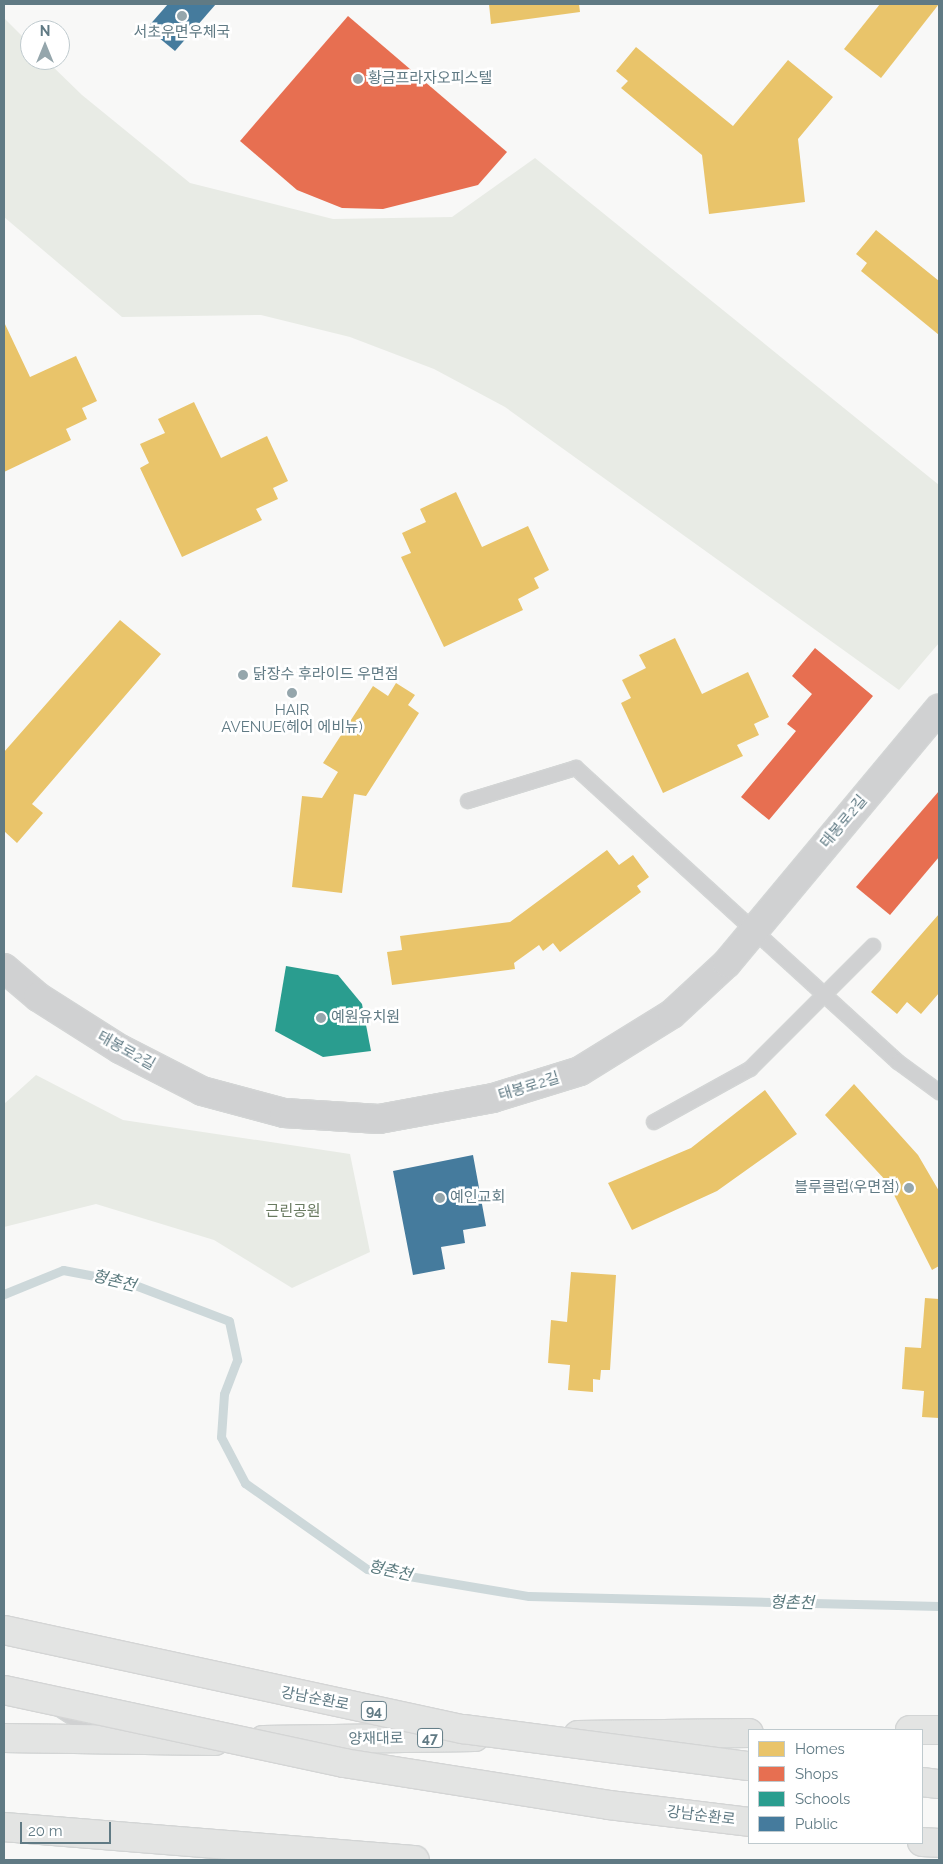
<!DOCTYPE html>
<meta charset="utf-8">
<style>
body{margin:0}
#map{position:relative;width:943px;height:1864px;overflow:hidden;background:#f8f8f7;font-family:Raleway,"Noto Sans KR",sans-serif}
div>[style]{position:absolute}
.green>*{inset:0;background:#e8ebe5}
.homes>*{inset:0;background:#e9c46a}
.shops>*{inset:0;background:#e76f51}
.schools>*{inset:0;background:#2a9d8f}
.public>*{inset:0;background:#457b9d}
.stream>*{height:9px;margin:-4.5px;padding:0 4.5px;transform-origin:4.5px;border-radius:4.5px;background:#cdd8da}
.roads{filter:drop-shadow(1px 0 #d3d5d5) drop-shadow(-1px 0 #d3d5d5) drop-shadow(0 1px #d3d5d5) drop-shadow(0 -1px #d3d5d5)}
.lane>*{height:14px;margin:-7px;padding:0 7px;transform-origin:7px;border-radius:7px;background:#d0d1d2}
.street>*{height:28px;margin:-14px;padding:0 14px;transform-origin:14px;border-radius:14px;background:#d0d1d2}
.primary>*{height:28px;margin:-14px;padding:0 14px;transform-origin:14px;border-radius:14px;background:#e3e4e3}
.highway>*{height:28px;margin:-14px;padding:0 14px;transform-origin:14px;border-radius:14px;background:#e3e4e3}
.bridges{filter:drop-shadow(1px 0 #d4d5d5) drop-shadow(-1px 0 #d4d5d5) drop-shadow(0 1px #d4d5d5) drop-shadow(0 -1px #d4d5d5)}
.highway-bridge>*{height:28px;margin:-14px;padding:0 14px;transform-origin:14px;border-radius:14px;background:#e3e4e3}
.dots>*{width:14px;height:14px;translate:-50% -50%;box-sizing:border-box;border:2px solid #fff;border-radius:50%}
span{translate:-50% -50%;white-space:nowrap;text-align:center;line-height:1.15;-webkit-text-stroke:5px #fff;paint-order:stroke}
.shield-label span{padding:1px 4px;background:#fff;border:1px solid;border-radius:4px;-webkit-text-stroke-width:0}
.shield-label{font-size:14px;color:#607a84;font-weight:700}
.poi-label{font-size:15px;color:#607a84}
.left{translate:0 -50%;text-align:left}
.right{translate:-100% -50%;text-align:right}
.street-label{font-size:15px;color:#607a84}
.park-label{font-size:15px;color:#697a60}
.water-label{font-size:16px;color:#5b7a7e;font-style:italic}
.frame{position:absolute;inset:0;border:5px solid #607a84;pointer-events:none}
.legend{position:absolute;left:748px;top:1729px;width:175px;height:115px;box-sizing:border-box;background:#fff;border:1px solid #bfcace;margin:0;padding:6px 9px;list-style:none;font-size:15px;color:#607a84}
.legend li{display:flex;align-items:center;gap:10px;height:25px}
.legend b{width:25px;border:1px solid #bfcace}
.north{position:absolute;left:20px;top:20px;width:50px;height:50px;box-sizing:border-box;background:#fff;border:1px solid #bfcace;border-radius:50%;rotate:0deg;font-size:14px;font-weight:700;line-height:20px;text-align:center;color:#607a84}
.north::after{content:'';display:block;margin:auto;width:18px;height:22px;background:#95a6ac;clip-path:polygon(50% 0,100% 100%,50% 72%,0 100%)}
.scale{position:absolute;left:20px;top:1822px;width:91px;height:22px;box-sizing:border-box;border:2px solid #607a84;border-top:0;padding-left:6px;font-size:15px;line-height:18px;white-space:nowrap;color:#607a84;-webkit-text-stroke:4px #fff;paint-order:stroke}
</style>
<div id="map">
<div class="green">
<div style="clip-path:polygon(4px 18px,30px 44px,30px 60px,46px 60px,82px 95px,190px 183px,333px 219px,452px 217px,535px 158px,939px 485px,939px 643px,899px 690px,505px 407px,434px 369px,350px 337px,261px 315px,122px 317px,4px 217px)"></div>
<div style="clip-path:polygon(36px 1075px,123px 1120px,350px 1154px,370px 1252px,292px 1288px,214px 1240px,96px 1204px,4px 1227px,4px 1104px)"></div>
</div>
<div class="homes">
<div style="clip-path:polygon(489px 4px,579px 4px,580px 12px,491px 24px)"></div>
<div style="clip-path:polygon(880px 4px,939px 4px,881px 78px,844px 49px)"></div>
<div style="clip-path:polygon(636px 47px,733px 126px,788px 60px,833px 97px,798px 139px,805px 202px,709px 214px,702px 155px,621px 88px,628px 81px,616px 71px)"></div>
<div style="clip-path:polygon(876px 230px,939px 281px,939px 335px,861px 271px,867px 263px,856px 254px)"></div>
<div style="clip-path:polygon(4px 322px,30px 377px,76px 356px,97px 401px,82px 408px,87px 419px,66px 429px,71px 440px,4px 472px)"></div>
<div style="clip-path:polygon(194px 402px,221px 458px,267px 436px,288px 481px,273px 488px,278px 499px,256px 509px,262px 520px,182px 557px,140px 468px,149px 463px,140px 444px,165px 433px,158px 419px)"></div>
<div style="clip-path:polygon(456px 492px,482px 547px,528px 526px,549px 570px,534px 578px,539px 588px,518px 599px,523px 610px,444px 647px,401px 557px,411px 553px,402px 533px,426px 522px,420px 509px)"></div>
<div style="clip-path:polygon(120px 620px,161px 654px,32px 804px,43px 813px,17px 843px,4px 831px,4px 752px)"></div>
<div style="clip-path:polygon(675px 638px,702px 694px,748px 672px,769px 717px,754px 724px,759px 735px,737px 745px,743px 756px,663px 793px,621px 703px,631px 698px,622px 680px,646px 668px,639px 655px)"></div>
<div style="clip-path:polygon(396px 683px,415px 695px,408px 705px,419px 713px,366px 796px,354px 794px,342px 893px,292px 887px,302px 796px,322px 798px,338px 772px,323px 763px,373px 686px,388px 696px)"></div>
<div style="clip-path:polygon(607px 850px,619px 865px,633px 855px,649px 877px,637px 886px,641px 892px,560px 952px,553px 943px,543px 951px,539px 945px,514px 963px,515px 969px,392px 985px,387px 952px,402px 950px,400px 936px,510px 922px)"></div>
<div style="clip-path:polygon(939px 914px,939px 993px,921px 1014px,907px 1002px,897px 1014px,871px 992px)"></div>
<div style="clip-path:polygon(854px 1084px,918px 1155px,939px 1191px,939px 1266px,932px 1270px,888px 1183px,825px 1115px)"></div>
<div style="clip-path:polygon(765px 1090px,797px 1134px,717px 1191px,632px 1230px,608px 1183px,691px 1148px)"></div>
<div style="clip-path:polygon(571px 1272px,616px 1275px,610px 1370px,601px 1370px,600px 1380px,593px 1379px,593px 1392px,568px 1390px,570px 1365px,548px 1363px,551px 1320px,567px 1322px)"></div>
<div style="clip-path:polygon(925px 1298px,939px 1299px,939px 1418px,922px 1417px,924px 1391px,902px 1389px,905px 1347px,921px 1348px)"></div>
</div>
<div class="shops">
<div style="clip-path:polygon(348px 16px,507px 152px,478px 185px,383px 209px,342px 208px,297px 190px,240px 141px)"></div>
<div style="clip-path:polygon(815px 648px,873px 696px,769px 820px,741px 797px,796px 731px,787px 724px,812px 694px,792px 676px)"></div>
<div style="clip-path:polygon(939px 791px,939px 857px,890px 915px,856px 887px)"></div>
</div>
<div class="schools">
<div style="clip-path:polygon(286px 966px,338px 975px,362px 1004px,371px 1051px,323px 1057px,275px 1031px)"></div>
</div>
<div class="public">
<div style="clip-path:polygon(168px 4px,216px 4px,175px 51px,147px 28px)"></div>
<div style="clip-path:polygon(473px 1155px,486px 1226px,463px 1230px,465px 1243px,441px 1247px,445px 1269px,413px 1275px,393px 1171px)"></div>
</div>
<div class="stream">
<div style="left:4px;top:1294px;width:64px;rotate:-22.1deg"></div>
<div style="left:63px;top:1270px;width:65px;rotate:10.6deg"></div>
<div style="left:127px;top:1282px;width:109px;rotate:20.9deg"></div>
<div style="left:229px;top:1321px;width:40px;rotate:78deg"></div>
<div style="left:237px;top:1360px;width:36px;rotate:111deg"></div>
<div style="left:224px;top:1394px;width:43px;rotate:94deg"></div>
<div style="left:221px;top:1437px;width:52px;rotate:62.4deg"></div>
<div style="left:245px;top:1483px;width:149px;rotate:35.2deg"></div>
<div style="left:367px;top:1569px;width:164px;rotate:9.5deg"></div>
<div style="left:529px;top:1596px;width:410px;rotate:1.4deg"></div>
</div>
<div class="roads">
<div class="lane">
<div style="left:468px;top:801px;width:113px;rotate:-17deg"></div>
<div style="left:576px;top:768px;width:436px;rotate:42.4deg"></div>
<div style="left:898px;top:1062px;width:51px;rotate:36.2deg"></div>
<div style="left:654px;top:1122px;width:110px;rotate:-28.9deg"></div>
<div style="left:750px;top:1069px;width:174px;rotate:-45deg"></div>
<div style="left:59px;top:1709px;width:48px;rotate:33deg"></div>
</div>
<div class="street">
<div style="left:4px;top:968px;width:45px;rotate:40.5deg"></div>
<div style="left:38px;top:997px;width:97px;rotate:32.4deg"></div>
<div style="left:120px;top:1049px;width:92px;rotate:27.1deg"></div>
<div style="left:202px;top:1091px;width:85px;rotate:15deg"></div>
<div style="left:284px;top:1113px;width:95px;rotate:3.6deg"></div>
<div style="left:379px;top:1119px;width:116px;rotate:-10.4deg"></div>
<div style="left:493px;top:1098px;width:91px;rotate:-17.2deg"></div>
<div style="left:580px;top:1071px;width:108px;rotate:-31.8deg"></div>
<div style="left:672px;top:1014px;width:75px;rotate:-42.8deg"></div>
<div style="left:727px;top:963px;width:331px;rotate:-50.2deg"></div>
</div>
<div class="primary">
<div style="left:910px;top:1730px;width:29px"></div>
<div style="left:578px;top:1735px;width:171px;rotate:-0.7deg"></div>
<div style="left:4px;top:1738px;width:211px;rotate:0.8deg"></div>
<div style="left:263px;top:1740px;width:212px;rotate:-0.8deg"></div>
<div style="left:4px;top:1827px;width:412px;rotate:4.6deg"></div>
</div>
<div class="highway">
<div style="left:922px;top:1782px;width:17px;rotate:7deg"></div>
<div style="left:922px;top:1842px;width:17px;rotate:3deg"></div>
</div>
</div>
<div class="bridges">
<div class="highway-bridge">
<div style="left:4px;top:1630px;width:470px;rotate:12.2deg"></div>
<div style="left:463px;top:1729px;width:288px;rotate:7.4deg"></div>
<div style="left:4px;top:1690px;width:348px;rotate:12.1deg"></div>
<div style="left:344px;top:1763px;width:268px;rotate:9deg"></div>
<div style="left:609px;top:1805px;width:141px;rotate:6.9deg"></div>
</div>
</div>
<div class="dots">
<div style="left:182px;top:16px;background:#95a6ac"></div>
<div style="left:358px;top:79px;background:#95a6ac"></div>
<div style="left:243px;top:675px;background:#95a6ac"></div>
<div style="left:292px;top:693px;background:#95a6ac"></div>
<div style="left:321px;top:1018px;background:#95a6ac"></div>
<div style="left:909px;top:1188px;background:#95a6ac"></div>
<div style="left:440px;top:1198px;background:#95a6ac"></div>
</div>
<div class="shield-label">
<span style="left:374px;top:1711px">94</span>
<span style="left:430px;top:1738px">47</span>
</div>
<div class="poi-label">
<span style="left:182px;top:33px">서초우면우체국</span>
<span class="left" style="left:368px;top:79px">황금프라자오피스텔</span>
<span class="left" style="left:253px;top:675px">닭장수 후라이드 우면점</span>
<span style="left:292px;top:719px">HAIR<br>AVENUE(헤어 에비뉴)</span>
<span class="left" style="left:331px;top:1018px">예원유치원</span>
<span class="right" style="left:899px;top:1188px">블루클럽(우면점)</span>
<span class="left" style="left:450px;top:1198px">예인교회</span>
</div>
<div class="street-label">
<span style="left:844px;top:822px;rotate:-50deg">태봉로2길</span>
<span style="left:126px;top:1051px;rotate:29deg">태봉로2길</span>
<span style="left:529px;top:1087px;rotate:-17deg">태봉로2길</span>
<span style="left:315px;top:1699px;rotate:11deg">강남순환로</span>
<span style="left:376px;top:1739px;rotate:-1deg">양재대로</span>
<span style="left:701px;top:1816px;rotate:7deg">강남순환로</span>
</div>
<div class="park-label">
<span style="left:293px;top:1212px">근린공원</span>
</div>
<div class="water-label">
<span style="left:114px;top:1281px;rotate:14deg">형촌천</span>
<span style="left:390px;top:1571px;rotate:13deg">형촌천</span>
<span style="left:792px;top:1603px;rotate:1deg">형촌천</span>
</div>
<div class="frame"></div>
<ul class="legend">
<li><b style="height:14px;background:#e9c46a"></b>Homes</li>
<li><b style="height:14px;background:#e76f51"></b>Shops</li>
<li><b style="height:14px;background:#2a9d8f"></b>Schools</li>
<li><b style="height:14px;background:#457b9d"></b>Public</li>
</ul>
<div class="north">N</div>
<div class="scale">20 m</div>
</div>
